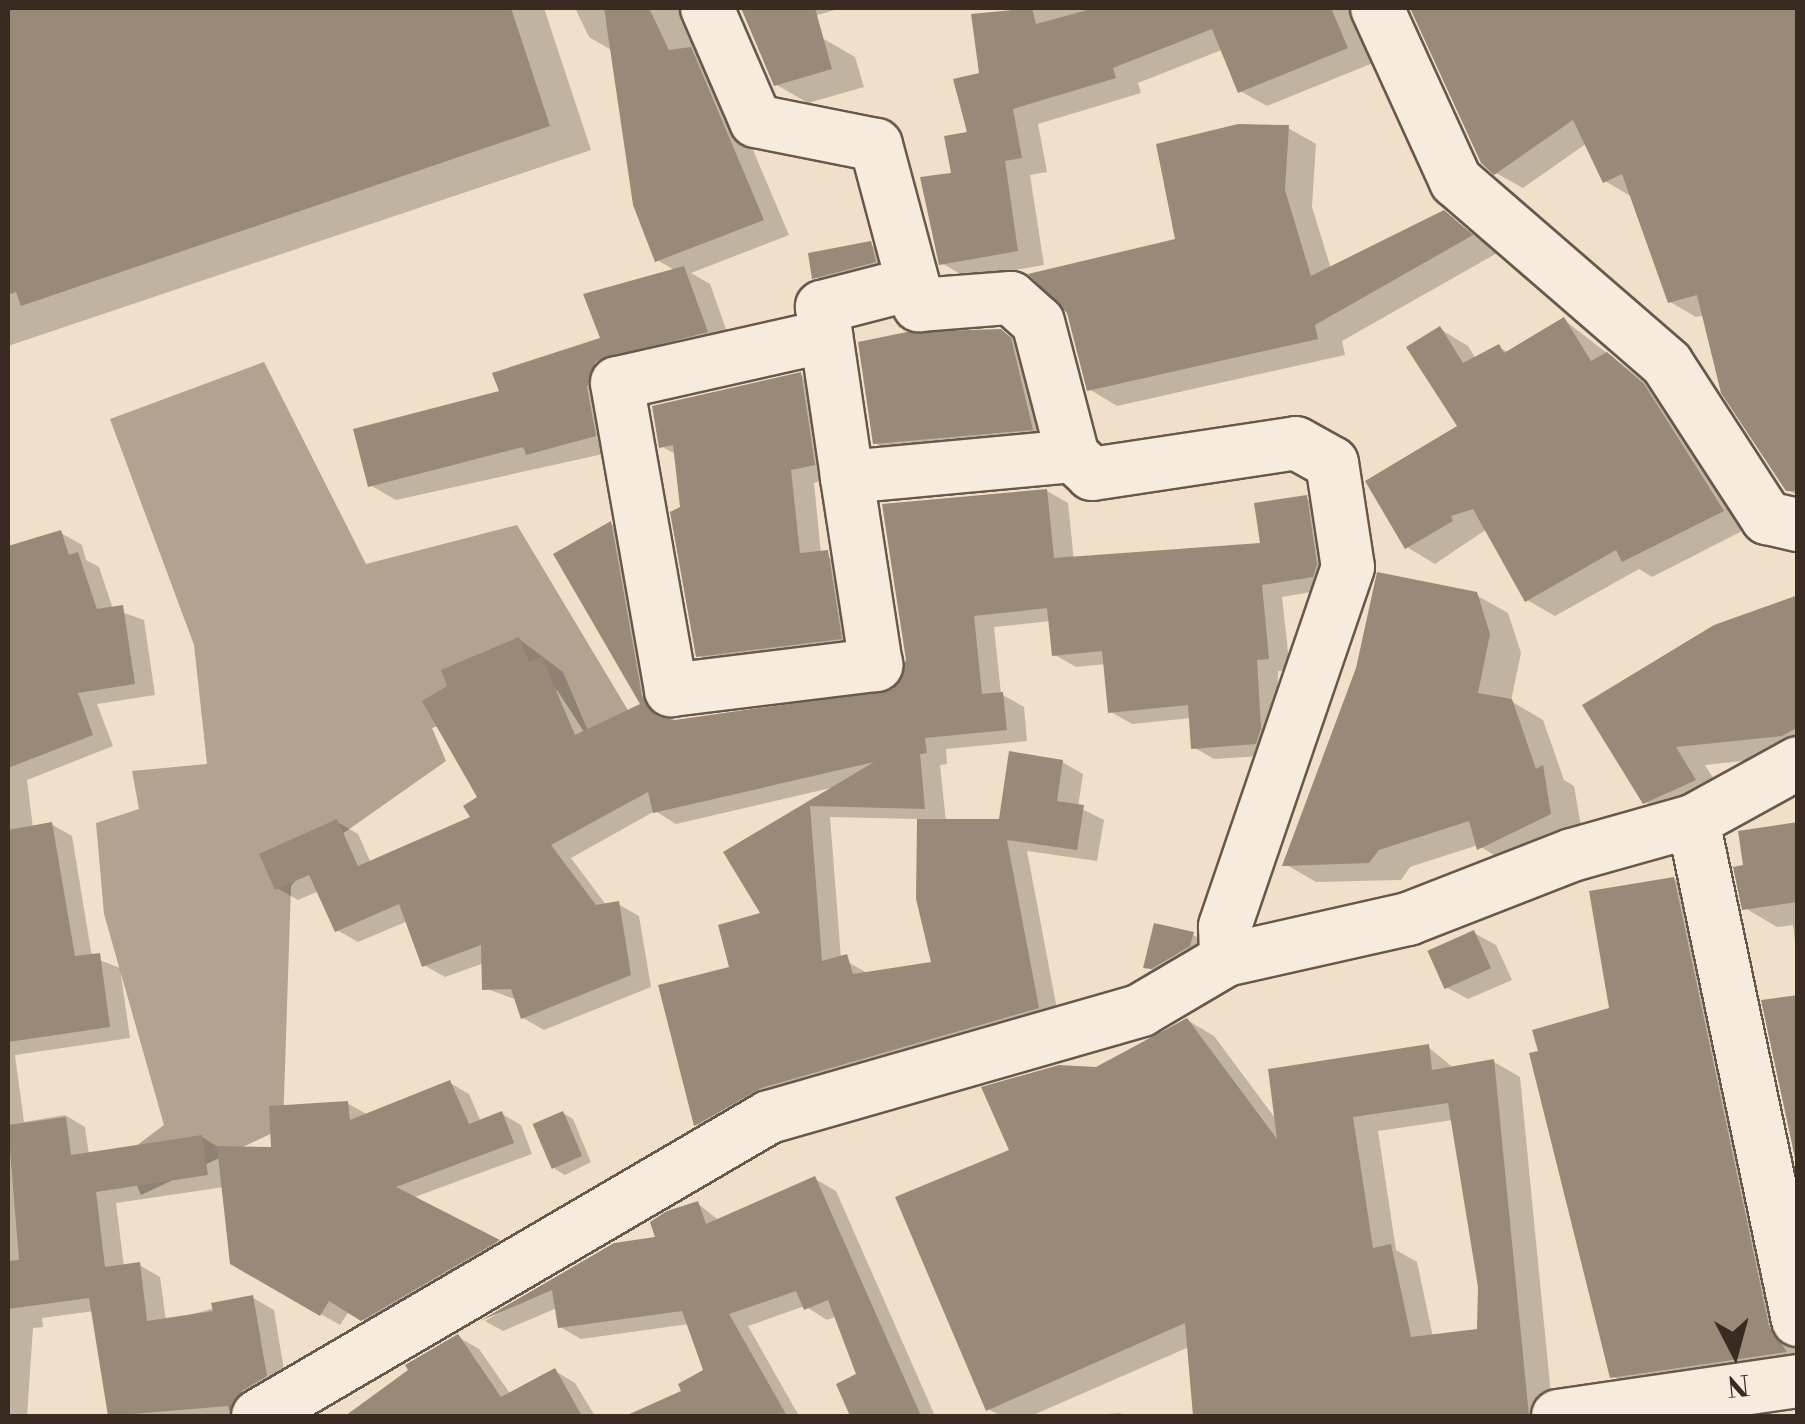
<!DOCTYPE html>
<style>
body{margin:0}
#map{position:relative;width:1805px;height:1424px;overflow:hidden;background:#f1e0c9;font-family:"Libre Bodoni",serif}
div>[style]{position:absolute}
.water>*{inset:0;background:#b3a290}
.shadow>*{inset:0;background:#0003}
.building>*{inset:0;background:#998979;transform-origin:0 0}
.roads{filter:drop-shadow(2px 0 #68584c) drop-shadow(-2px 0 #68584c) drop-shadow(0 2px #68584c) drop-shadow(0 -2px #68584c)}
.minor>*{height:52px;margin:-26px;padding:0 26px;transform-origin:26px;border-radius:26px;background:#f6ebdc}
span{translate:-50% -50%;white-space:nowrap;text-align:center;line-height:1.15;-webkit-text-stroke:8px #f6ebdc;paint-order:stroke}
.frame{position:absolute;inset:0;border:10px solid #3a2b22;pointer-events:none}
.north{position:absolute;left:1685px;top:1304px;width:100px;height:100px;-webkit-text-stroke:8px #f6ebdc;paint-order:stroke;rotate:174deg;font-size:28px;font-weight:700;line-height:40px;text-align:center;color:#3a2b22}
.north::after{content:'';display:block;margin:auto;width:35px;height:45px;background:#3a2b22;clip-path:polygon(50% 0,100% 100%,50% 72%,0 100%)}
</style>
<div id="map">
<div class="water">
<div style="clip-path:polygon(264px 362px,366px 564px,517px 525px,656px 757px,616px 781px,557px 690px,432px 728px,446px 761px,328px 844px,291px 886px,283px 1128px,141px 1195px,124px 1155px,164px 1125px,104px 914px,96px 823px,139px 809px,132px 771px,207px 764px,194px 645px,110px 419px)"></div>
</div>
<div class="shadow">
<div style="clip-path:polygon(8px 8px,544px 8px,591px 150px,8px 346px)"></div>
<div style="clip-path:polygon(575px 8px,708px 8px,705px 37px,789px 235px,691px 273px,710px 284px,732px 346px,622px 375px,621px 450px,396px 500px,370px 485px,503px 392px,603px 339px,676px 271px,657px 260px,613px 51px,589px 37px)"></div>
<div style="clip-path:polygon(741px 8px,841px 8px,772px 29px)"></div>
<div style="clip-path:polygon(1038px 8px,1351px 8px,1373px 63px,1267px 106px,1240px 91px,1224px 49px,1138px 83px,1141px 93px,1038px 124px,1047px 172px,1030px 175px,1044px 265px,968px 278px,941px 263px,954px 175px,982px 75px,973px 17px)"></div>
<div style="clip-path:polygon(1413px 8px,1798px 8px,1798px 495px,1787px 490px,1705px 315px,1696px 317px,1670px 302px,1632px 197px,1605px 181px,1587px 143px,1523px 188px,1496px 173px,1483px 161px)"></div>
<div style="clip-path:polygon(822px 38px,855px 57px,864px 87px,808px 103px,775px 84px)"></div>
<div style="clip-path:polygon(1288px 128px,1316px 144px,1312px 207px,1331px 269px,1444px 213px,1499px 252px,1342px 341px,1345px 355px,1117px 406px,1089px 389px,1178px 241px)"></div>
<div style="clip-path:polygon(870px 244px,892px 256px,897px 274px,836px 290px,815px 277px)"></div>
<div style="clip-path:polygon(1564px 320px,1672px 403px,1750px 527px,1652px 577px,1639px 569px,1555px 616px,1527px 600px,1487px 529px,1435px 564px,1407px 547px,1460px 427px,1440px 329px,1468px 346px,1476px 359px,1499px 347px,1509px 353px)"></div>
<div style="clip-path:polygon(1000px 331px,1029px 348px,1059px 444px,903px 459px,875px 443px)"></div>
<div style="clip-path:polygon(801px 375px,824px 388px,837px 478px,814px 483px,821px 554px,851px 566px,864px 651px,721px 669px,698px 655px,677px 455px,661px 446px)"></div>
<div style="clip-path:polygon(evenodd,1047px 491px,1068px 503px,1074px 561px,1263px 545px,1306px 498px,1327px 510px,1334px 588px,1282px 597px,1290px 670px,1278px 671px,1277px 755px,1214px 759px,1193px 747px,1191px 718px,1132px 724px,1111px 712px,1106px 664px,1076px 667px,1055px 655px,1051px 621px,994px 627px,1001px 694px,1024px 707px,1027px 741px,946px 749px,947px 764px,940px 765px,946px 822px,1001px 822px,1062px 762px,1083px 774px,1078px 807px,1104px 820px,1097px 861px,1027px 851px,1059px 1020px,717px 1137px,696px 1125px,733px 969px,764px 915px,727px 853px,835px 787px,676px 824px,655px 811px,571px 858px,607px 906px,618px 904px,639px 916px,651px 987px,544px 1030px,523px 1018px,517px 1000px,485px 988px,484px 963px,445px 977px,424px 965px,408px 921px,358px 942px,337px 930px,319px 891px,298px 900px,277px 888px,337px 822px,358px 834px,371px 863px,474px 818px,519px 639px,563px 672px,588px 731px,644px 705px,556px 555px,611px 524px,632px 536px,662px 710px,672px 722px,897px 690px,1047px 491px,830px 817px,919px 819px,919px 899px,934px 964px,869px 974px,841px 958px,830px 817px)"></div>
<div style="clip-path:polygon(61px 533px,82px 545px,86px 560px,99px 567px,113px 609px,144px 620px,155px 695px,97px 704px,113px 746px,27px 780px,33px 828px,51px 824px,72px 836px,92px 957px,120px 968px,130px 1038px,15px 1055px,24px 1122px,65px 1115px,85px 1127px,89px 1155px,202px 1137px,221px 1149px,274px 1149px,347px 1103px,368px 1115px,450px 1083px,469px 1094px,481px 1122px,502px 1114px,521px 1125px,532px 1154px,412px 1198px,516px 1252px,381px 1330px,349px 1311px,340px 1325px,232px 1263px,224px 1187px,116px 1203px,124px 1267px,139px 1265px,160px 1277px,166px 1321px,253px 1298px,274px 1310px,287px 1388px,252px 1416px,111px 1416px,94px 1311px,42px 1318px,43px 1327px,33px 1328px,27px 1416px,8px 1416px,8px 549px)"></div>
<div style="clip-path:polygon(1476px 595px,1508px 613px,1521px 653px,1511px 701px,1543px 720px,1564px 780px,1574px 786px,1582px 832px,1511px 866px,1478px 845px,1410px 867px,1401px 880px,1316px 882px,1285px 864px)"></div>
<div style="clip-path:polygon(1798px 598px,1798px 755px,1705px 765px,1726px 798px,1677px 820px,1645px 802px,1586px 705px)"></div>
<div style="clip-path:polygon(1798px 825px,1798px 969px,1793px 925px,1777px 927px,1745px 908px,1746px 867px)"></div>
<div style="clip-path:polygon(1674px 879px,1705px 898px,1798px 1336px,1798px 1372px,1644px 1395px,1612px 1376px,1541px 1053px,1612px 1010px)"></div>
<div style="clip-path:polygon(1474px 933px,1496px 945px,1512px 980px,1468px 999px,1446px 987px)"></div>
<div style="clip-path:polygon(1193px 935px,1203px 940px,1200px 952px,1156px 972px,1146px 966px)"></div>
<div style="clip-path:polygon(evenodd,1187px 1020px,1214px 1036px,1278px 1122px,1428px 1047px,1455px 1069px,1494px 1062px,1520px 1077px,1553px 1416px,1196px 1416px,1189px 1347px,1031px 1416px,1001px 1416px,988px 1409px,1012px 1151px,1097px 1069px,1187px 1020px,1453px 1120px,1480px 1287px,1480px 1331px,1433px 1337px,1417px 1262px,1396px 1250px,1378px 1131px,1453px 1120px)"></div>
<div style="clip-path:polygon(563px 1113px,573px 1119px,591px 1162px,565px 1175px,555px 1169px)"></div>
<div style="clip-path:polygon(815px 1179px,836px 1191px,935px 1416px,853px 1416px,840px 1385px,859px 1375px,837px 1316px,827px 1320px,805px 1306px,748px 1326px,799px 1416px,631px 1416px,685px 1392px,706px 1372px,689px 1324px,581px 1339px,560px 1327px,557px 1308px,503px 1331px,485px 1321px,615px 1245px,659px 1239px,697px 1203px,720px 1221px)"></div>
<div style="clip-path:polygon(458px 1337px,479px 1349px,511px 1395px,555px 1371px,575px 1383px,595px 1416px,383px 1416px,371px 1400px)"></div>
<div style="clip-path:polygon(1120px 1413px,1126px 1416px,1078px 1416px)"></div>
</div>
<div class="building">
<div style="clip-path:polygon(8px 8px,511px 8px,550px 126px,21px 306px,16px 292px,8px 295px)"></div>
<div style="clip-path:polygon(604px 8px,649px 8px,669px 50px,691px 47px,764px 220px,655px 262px,633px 205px)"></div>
<div style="clip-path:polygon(741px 8px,815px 8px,832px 69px,774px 86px)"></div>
<div style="clip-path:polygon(1032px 8px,1036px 24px,1095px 8px,1331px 8px,1348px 48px,1238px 93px,1212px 29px,1113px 68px,1116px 78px,1013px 109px,1022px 158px,1005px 161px,1018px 251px,939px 265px,920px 177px,951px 173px,944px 136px,967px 132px,953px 79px,979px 73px,971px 14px)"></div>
<div style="clip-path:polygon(1410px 8px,1798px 8px,1798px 491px,1786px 491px,1721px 393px,1697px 295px,1668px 303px,1622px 174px,1603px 183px,1573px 120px,1494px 175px,1481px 163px)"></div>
<div style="clip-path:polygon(1238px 124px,1289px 125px,1285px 190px,1311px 276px,1444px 210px,1473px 235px,1315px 325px,1318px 339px,1087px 391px,1067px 313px,1028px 274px,1175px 239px,1156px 144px)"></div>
<div style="clip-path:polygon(871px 241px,876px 262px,812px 279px,808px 253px)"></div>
<div style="clip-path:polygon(684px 266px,708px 332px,596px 361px,587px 387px,596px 436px,526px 455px,523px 447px,368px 487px,353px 429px,499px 391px,492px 373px,600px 338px,583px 294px)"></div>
<div style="clip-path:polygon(1564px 317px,1591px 361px,1607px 352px,1644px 384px,1724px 511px,1622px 562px,1616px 550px,1525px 602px,1473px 509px,1451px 516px,1453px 521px,1405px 549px,1365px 481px,1457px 426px,1406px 347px,1440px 326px,1463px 363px,1499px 344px,1504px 353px)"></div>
<div style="clip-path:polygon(1001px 329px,1011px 338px,1033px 430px,873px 444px,858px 342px,907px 332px)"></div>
<div style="clip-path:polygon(801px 372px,815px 465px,791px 470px,800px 553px,828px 550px,842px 639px,696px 657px,670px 512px,680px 507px,673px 445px,659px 448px,652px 406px)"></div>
<div style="clip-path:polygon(1047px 489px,1054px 558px,1260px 543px,1254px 503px,1307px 495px,1317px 564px,1313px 577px,1262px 585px,1269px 659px,1257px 660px,1261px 728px,1256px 744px,1191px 749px,1188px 705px,1108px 713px,1102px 651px,1052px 656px,1047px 608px,974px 616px,982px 694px,1003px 692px,1007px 730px,925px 738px,927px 753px,920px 754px,925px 809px,810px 806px,822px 961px,847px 954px,853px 974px,931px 962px,916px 899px,917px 819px,999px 819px,1009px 751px,1063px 760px,1057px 801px,1084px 805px,1077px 850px,1007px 840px,1039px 1008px,761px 1088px,694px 1126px,658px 985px,729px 967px,718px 925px,760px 913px,723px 852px,874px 762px,653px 813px,648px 792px,551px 845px,596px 905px,619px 901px,631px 975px,521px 1019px,511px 989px,482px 990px,481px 945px,422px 967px,399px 904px,335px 932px,309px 875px,275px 890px,259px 854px,337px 819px,358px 866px,470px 817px,463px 806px,477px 797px,422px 701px,447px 686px,441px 670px,519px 637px,529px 662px,542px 657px,575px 735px,640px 704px,553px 554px,611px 521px,642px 696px,659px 717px,675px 720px,893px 689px,906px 660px,882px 504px)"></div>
<div style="clip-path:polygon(61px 530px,69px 555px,78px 552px,97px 609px,123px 605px,135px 684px,78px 693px,93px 735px,8px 768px,8px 546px)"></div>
<div style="clip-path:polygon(1377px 572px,1477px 592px,1490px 634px,1478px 693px,1512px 699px,1536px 769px,1543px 765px,1551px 814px,1477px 850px,1469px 821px,1379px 850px,1369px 863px,1282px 866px,1356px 668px)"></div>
<div style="clip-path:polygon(1798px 595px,1798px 727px,1782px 736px,1676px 747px,1696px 780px,1643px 804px,1582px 705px,1714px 625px)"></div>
<div style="clip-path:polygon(52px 822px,75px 956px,100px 953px,110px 1027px,8px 1042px,8px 830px)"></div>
<div style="clip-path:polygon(1798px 822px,1798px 902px,1742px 910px,1733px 867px,1743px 865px,1738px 831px)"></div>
<div style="clip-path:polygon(1674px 877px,1769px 1326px,1787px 1352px,1610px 1378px,1529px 1053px,1538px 1051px,1532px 1030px,1609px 1008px,1589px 891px)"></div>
<div style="clip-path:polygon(1154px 923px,1194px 932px,1190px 946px,1151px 969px,1143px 968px)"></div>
<div style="left:1474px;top:930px;width:42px;height:51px;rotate:66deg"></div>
<div style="clip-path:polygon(1798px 995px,1798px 1172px,1761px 1000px)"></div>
<div style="clip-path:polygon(evenodd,1187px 1018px,1277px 1139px,1268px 1069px,1429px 1044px,1432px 1070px,1494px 1059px,1529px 1416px,1193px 1416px,1185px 1323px,986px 1411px,895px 1197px,1009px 1150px,981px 1087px,1059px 1065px,1096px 1067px,1187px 1018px,1448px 1103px,1478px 1287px,1477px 1329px,1411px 1337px,1391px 1244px,1373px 1248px,1353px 1117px,1448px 1103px)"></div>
<div style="clip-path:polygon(450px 1080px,469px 1124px,502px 1111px,514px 1143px,396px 1187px,500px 1240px,361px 1321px,329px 1301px,320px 1316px,230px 1264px,217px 1146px,271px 1147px,269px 1106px,348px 1101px,350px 1120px)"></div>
<div style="left:563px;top:1111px;width:49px;height:33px;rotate:67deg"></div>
<div style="clip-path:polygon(66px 1117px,71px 1155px,202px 1135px,208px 1175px,96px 1192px,105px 1267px,140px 1262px,147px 1321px,213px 1311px,211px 1303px,253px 1295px,267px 1376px,242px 1391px,229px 1411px,228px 1406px,108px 1416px,89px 1298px,8px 1309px,8px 1261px,19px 1260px,8px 1125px)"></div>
<div style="clip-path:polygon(815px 1176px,921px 1416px,850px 1416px,836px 1384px,856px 1374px,828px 1300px,804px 1310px,796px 1291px,729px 1314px,787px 1416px,625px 1416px,681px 1391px,678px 1384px,703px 1370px,682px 1311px,558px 1328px,552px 1290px,480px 1321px,614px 1243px,655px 1237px,650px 1222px,667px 1211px,698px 1201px,706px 1224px)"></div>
<div style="clip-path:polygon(458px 1334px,501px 1397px,555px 1368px,582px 1416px,345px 1416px,408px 1370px,405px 1365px)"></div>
</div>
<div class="roads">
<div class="minor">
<div style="left:707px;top:8px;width:123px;rotate:66.6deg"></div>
<div style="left:756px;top:121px;width:122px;rotate:11.3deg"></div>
<div style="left:876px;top:145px;width:166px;rotate:75deg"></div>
<div style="left:919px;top:305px;width:92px;rotate:-4.4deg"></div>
<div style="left:1011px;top:298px;width:36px;rotate:42deg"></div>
<div style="left:1038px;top:322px;width:138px;rotate:75.4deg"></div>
<div style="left:1073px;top:456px;width:26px;rotate:43deg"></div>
<div style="left:1092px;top:474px;width:206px;rotate:-8.6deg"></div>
<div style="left:1296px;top:443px;width:41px;rotate:29.1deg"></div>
<div style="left:1332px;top:463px;width:105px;rotate:81.3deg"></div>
<div style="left:1348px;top:567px;width:380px;rotate:108.9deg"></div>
<div style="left:1225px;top:927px;width:33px;rotate:88deg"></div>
<div style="left:1377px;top:8px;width:190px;rotate:65.5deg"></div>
<div style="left:1456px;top:181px;width:279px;rotate:40.9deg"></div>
<div style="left:1667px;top:364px;width:184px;rotate:57deg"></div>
<div style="left:1767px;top:518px;width:32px;rotate:13deg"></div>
<div style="left:911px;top:284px;width:92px;rotate:165.5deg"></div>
<div style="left:822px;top:307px;width:172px;rotate:81.6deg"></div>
<div style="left:847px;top:477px;width:227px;rotate:-5.3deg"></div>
<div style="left:826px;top:336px;width:214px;rotate:167.3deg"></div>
<div style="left:617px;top:383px;width:312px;rotate:80deg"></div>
<div style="left:671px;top:690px;width:207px;rotate:-7deg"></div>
<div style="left:876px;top:665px;width:190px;rotate:-98.8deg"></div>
<div style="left:1693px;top:821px;width:510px;rotate:78.12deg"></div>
<div style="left:258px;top:1416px;width:592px;rotate:-30.33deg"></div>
<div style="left:769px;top:1117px;width:387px;rotate:-16deg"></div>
<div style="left:1141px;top:1010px;width:99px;rotate:-30.5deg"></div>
<div style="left:1226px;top:960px;width:187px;rotate:-12.7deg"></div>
<div style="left:1408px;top:919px;width:176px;rotate:-21.3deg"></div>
<div style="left:1572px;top:855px;width:126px;rotate:-15.7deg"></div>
<div style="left:1693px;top:821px;width:120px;rotate:-28.9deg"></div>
<div style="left:1558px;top:1416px;width:243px;rotate:-8.3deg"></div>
</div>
</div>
<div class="frame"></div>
<div class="north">N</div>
</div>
